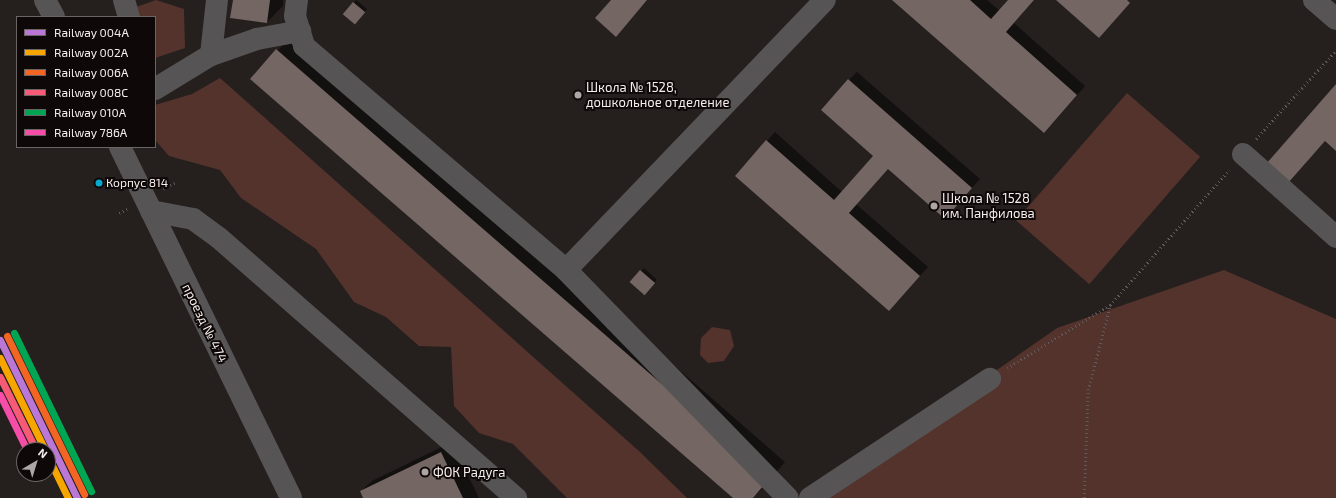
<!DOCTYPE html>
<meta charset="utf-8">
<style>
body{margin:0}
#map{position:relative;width:1336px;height:498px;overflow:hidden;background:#251f1e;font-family:"Exo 2",sans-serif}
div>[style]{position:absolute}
.green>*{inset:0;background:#53332c;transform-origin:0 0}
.shadow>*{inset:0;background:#0007}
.building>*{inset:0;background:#736663;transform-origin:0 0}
.path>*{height:2.5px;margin-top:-1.25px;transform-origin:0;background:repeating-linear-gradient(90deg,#5d5a59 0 1px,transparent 0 4px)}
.minor>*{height:22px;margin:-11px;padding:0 11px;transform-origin:11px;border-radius:11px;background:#565454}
.rail-1>*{height:7px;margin:-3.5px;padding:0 3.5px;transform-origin:3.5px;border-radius:3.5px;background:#ba77d6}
.rail-2>*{height:7px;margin:-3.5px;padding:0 3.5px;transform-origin:3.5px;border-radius:3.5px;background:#f7a600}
.rail-3>*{height:7px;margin:-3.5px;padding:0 3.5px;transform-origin:3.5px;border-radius:3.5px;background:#f26522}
.rail-4>*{height:7px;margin:-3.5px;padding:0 3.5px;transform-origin:3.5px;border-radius:3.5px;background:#f75a77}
.rail-5>*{height:7px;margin:-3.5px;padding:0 3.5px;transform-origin:3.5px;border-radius:3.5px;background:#00a651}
.rail-6>*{height:7px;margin:-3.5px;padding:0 3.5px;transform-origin:3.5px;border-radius:3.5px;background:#f54da8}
.dots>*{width:11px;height:11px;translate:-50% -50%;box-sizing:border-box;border:2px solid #0e0908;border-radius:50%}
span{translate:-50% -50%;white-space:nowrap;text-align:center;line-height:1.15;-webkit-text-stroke:4px #0e0908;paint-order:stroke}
.bus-label{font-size:12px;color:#f6eeec}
.left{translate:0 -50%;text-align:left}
.poi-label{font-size:13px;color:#f6eeec}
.street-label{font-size:13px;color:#f6eeec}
.legend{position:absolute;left:16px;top:16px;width:140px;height:132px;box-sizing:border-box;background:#0e0908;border:1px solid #6b6563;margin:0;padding:5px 7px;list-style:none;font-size:12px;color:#f6eeec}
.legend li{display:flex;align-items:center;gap:8px;height:20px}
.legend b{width:20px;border:1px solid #6b6563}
.north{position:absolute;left:16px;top:442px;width:40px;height:40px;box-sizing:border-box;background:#0e0908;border:1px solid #6b6563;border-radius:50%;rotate:38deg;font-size:11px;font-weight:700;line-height:16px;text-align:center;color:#f6eeec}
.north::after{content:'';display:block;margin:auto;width:14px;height:18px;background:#ada6a4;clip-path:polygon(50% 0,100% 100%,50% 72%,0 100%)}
</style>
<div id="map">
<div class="green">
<div style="clip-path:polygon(156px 0,184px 9px,185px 48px,155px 58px,155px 17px,137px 17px,136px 7px)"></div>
<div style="clip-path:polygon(220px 78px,640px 452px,687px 498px,567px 498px,513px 444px,479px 433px,454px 406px,451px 347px,419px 346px,386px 317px,354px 302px,316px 249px,241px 198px,220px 170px,169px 156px,155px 140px,155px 105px,192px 94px)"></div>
<div style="left:1127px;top:93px;width:97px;height:169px;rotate:41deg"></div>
<div style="clip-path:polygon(1224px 270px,1336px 319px,1336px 498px,813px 498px,1057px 328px)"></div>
<div style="clip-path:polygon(712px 327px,730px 330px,734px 346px,724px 361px,708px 363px,700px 355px,701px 338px)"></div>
</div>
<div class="shadow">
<div style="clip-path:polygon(234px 0,283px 0,283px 6px,267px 22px)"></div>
<div style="clip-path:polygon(356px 0,367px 9px,358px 21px,354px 3px)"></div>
<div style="clip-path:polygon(893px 0,987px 0,1000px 11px,1009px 0,1034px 0,1014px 23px,1085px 86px,1052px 124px)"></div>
<div style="clip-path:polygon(293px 34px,785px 462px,760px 491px,753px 498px,735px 498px,252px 79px)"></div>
<div style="clip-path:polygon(857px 72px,980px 179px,953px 209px,888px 168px,856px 204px,928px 267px,897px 302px,767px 141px,775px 132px,842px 192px,874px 156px,849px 80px)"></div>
<div style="clip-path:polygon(644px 268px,657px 280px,647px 291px,641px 271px)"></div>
<div style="clip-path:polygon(452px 442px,479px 498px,365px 498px,361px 491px,372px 481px)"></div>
</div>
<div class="building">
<div style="clip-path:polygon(233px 0,270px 0,267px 23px,230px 18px)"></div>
<div style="clip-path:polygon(611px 0,647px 0,616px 37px,595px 18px)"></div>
<div style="clip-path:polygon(892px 0,970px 0,991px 19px,1008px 0,1034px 0,1006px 32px,1077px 95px,1044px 133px)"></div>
<div style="clip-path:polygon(1056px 0,1127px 0,1130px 3px,1099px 38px)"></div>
<div style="left:353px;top:2px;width:16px;height:16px;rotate:40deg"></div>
<div style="clip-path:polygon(276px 49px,770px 478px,753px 498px,733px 498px,250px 79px)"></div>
<div style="clip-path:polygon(848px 79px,972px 188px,945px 219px,888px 169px,849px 213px,920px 276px,889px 311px,735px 176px,766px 140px,834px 200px,873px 156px,821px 110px)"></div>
<div style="clip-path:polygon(1336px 84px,1336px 151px,1325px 141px,1288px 183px,1266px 164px)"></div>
<div style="left:640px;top:270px;width:20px;height:16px;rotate:41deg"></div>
<div style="clip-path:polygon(441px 452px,463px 498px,363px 498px,360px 491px)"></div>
</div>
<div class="path">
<div style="left:1256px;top:139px;width:120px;rotate:-48deg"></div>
<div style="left:163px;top:189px;width:15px;rotate:-28deg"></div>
<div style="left:119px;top:213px;width:9px;rotate:-27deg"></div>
<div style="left:1007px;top:368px;width:121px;rotate:-31.5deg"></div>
<div style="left:1110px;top:305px;width:180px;rotate:-48.6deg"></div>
<div style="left:1084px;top:498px;width:108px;rotate:-87.9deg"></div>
<div style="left:1088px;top:390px;width:87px;rotate:-75.3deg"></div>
</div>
<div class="minor">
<div style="left:45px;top:0;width:19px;rotate:62deg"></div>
<div style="left:124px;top:0;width:18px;rotate:74deg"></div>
<div style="left:297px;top:0;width:16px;rotate:97deg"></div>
<div style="left:295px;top:16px;width:31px;rotate:73deg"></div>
<div style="left:304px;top:46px;width:345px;rotate:40.5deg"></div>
<div style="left:566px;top:270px;width:318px;rotate:45.8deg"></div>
<div style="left:1314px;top:0;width:29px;rotate:41deg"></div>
<div style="left:211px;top:55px;width:55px;rotate:-83.8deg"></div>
<div style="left:155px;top:89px;width:66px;rotate:-31.3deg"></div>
<div style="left:211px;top:55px;width:49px;rotate:-19.2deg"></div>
<div style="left:257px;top:39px;width:44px;rotate:-10.5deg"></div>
<div style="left:120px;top:147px;width:390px;rotate:64deg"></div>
<div style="left:1243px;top:154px;width:125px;rotate:41.7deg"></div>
<div style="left:151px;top:211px;width:43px;rotate:10.8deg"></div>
<div style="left:193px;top:219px;width:32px;rotate:36deg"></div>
<div style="left:219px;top:238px;width:395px;rotate:41.2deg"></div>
<div style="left:566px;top:270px;width:374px;rotate:-46.2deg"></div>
<div style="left:810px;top:498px;width:216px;rotate:-33.5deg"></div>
</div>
<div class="rail-1">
<div style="left:0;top:340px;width:176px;rotate:64deg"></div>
</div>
<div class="rail-2">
<div style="left:0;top:358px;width:102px;rotate:63.9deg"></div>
<div style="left:48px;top:457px;width:46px;rotate:64deg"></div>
</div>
<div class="rail-3">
<div style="left:7px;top:336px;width:176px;rotate:64deg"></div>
</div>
<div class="rail-4">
<div style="left:0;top:377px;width:81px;rotate:63.7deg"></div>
</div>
<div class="rail-5">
<div style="left:14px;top:333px;width:176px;rotate:64deg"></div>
</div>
<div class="rail-6">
<div style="left:0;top:395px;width:61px;rotate:63.9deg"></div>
</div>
<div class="dots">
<div style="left:578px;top:95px;background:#ada6a4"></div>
<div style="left:99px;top:183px;background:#00a9ce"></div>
<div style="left:934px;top:206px;background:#ada6a4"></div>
<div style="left:425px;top:472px;background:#ada6a4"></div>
</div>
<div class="bus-label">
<span class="left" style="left:106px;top:183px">Корпус 814</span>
</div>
<div class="poi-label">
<span class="left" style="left:586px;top:95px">Школа № 1528,<br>дошкольное отделение</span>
<span class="left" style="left:942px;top:206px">Школа № 1528<br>им. Панфилова</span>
<span class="left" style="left:433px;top:472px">ФОК Радуга</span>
</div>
<div class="street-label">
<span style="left:205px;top:323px;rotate:64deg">проезд № 474</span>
</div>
<ul class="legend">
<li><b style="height:5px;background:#ba77d6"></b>Railway 004А</li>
<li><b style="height:5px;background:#f7a600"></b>Railway 002А</li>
<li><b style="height:5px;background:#f26522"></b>Railway 006А</li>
<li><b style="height:5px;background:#f75a77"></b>Railway 008С</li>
<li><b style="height:5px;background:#00a651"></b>Railway 010А</li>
<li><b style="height:5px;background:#f54da8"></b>Railway 786А</li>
</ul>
<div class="north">N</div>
</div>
